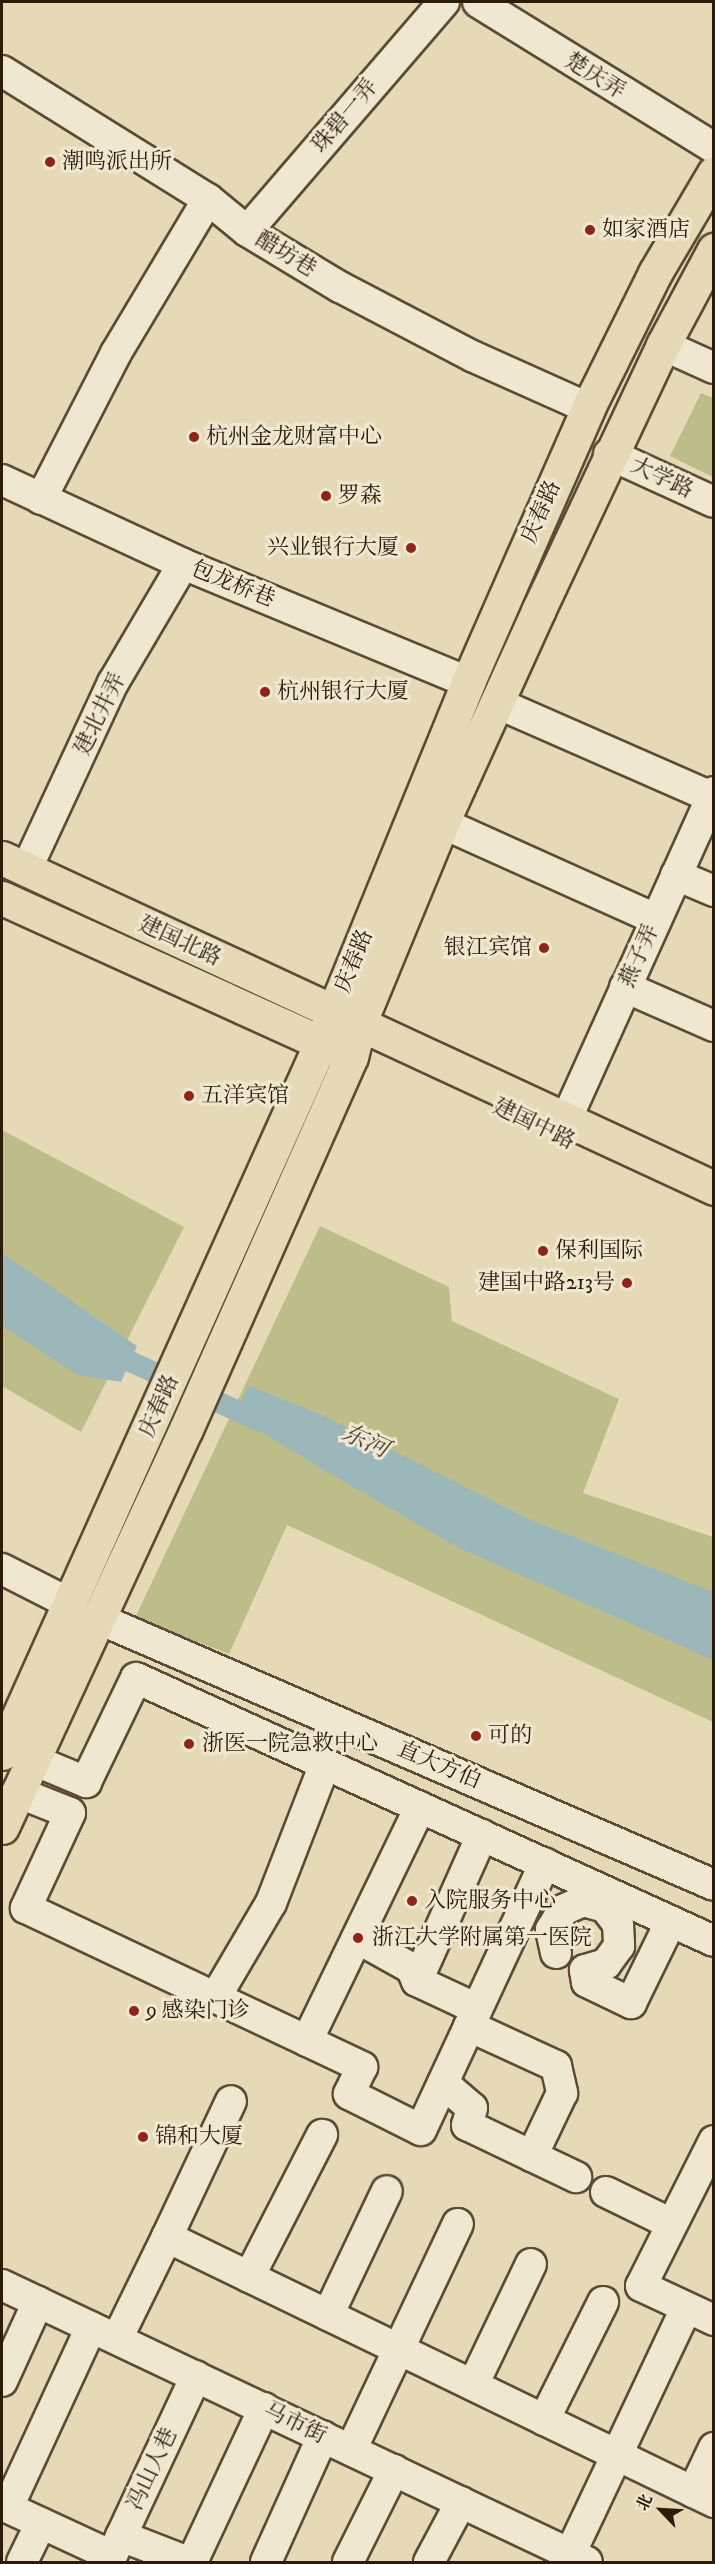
<!DOCTYPE html>
<meta charset="utf-8">
<style>
body{margin:0}
#map{position:relative;width:715px;height:2564px;overflow:hidden;background:#e6dab6;font-family:"IM FELL DW Pica","Noto Serif SC",serif}
div>[style]{position:absolute}
.green>*{inset:0;background:#bcbd89}
.water>*{inset:0;background:#9cb7ba}
.canal>*{height:21px;margin:-10.5px;padding:0 10.5px;transform-origin:10.5px;border-radius:10.5px;background:#9cb7ba}
.roads{filter:drop-shadow(2px 0 #5b4b35) drop-shadow(-2px 0 #5b4b35) drop-shadow(0 2px #5b4b35) drop-shadow(0 -2px #5b4b35)}
.minor>*{height:30px;margin:-15px;padding:0 15px;transform-origin:15px;border-radius:15px;background:#efe7d0}
.major>*{height:33px;margin:-16.5px;padding:0 16.5px;transform-origin:16.5px;border-radius:16.5px;background:#e6dab6}
.dots>*{width:16px;height:16px;translate:-50% -50%;box-sizing:border-box;border:3px solid #efe7d0;border-radius:50%}
span{translate:-50% -50%;white-space:nowrap;text-align:center;line-height:1.15;-webkit-text-stroke:6px #efe7d0;paint-order:stroke}
.street-label{font-size:22px;color:#2d1b0a}
.poi-label{font-size:22px;color:#2d1b0a}
.left{translate:0 -50%;text-align:left}
.right{translate:-100% -50%;text-align:right}
.water-label{font-size:24px;color:#4e4a3f;font-style:italic}
.frame{position:absolute;inset:0;border:3px solid #2d1b0a;pointer-events:none}
.north{position:absolute;left:631px;top:2480px;width:60px;height:60px;-webkit-text-stroke:4px #efe7d0;paint-order:stroke;rotate:295deg;font-size:16px;font-weight:700;line-height:24px;text-align:center;color:#2d1b0a}
.north::after{content:'';display:block;margin:auto;width:21px;height:27px;background:#2d1b0a;clip-path:polygon(50% 0,100% 100%,50% 72%,0 100%)}
</style>
<div id="map">
<div class="green">
<div style="clip-path:polygon(701px 393px,713px 398px,713px 477px,670px 456px)"></div>
<div style="clip-path:polygon(2px 1130px,184px 1227px,81px 1432px,2px 1386px)"></div>
<div style="clip-path:polygon(320px 1226px,449px 1287px,452px 1321px,619px 1399px,583px 1493px,713px 1537px,713px 1722px,287px 1525px,229px 1654px,135px 1618px)"></div>
</div>
<div class="water">
<div style="clip-path:polygon(2px 1253px,137px 1346px,121px 1382px,78px 1375px,2px 1326px)"></div>
<div style="clip-path:polygon(249px 1386px,320px 1414px,533px 1521px,713px 1592px,713px 1660px,459px 1548px,324px 1470px,233px 1415px)"></div>
</div>
<div class="canal">
<div style="left:106px;top:1350px;width:170px;rotate:24.8deg"></div>
</div>
<div class="roads">
<div class="minor">
<div style="left:478px;top:2px;width:278px;rotate:31.7deg"></div>
<div style="left:2px;top:71px;width:243px;rotate:31.9deg"></div>
<div style="left:208px;top:199px;width:50px;rotate:39.4deg"></div>
<div style="left:247px;top:231px;width:109px;rotate:31.1deg"></div>
<div style="left:340px;top:287px;width:149px;rotate:27.6deg"></div>
<div style="left:472px;top:356px;width:127px;rotate:24.1deg"></div>
<div style="left:247px;top:231px;width:302px;rotate:-49.3deg"></div>
<div style="left:663px;top:345px;width:56px;rotate:24.3deg"></div>
<div style="left:609px;top:454px;width:115px;rotate:24.6deg"></div>
<div style="left:2px;top:480px;width:200px;rotate:24.9deg"></div>
<div style="left:183px;top:564px;width:308px;rotate:22.5deg"></div>
<div style="left:41px;top:499px;width:164px;rotate:-62.8deg"></div>
<div style="left:116px;top:353px;width:179px;rotate:-59.1deg"></div>
<div style="left:497px;top:703px;width:234px;rotate:23.7deg"></div>
<div style="left:442px;top:823px;width:235px;rotate:24.2deg"></div>
<div style="left:26px;top:870px;width:206px;rotate:-65.1deg"></div>
<div style="left:113px;top:683px;width:138px;rotate:-59.5deg"></div>
<div style="left:676px;top:875px;width:41px;rotate:22.8deg"></div>
<div style="left:625px;top:987px;width:97px;rotate:23.7deg"></div>
<div style="left:565px;top:1122px;width:362px;rotate:-65.7deg"></div>
<div style="left:2px;top:1569px;width:73px;rotate:26.9deg"></div>
<div style="left:97px;top:1618px;width:672px;rotate:23.4deg"></div>
<div style="left:31px;top:1759px;width:60px;rotate:22.7deg"></div>
<div style="left:86px;top:1782px;width:115px;rotate:-64.3deg"></div>
<div style="left:136px;top:1678px;width:635px;rotate:24.47deg"></div>
<div style="left:17px;top:1792px;width:57px;rotate:21.6deg"></div>
<div style="left:70px;top:1813px;width:105px;rotate:114.9deg"></div>
<div style="left:26px;top:1908px;width:372px;rotate:25.3deg"></div>
<div style="left:362px;top:2067px;width:30px;rotate:116deg"></div>
<div style="left:349px;top:2094px;width:80px;rotate:26.6deg"></div>
<div style="left:421px;top:2130px;width:294px;rotate:-65.1deg"></div>
<div style="left:357px;top:1938px;width:62px;rotate:29.1deg"></div>
<div style="left:411px;top:1968px;width:14px;rotate:65deg"></div>
<div style="left:417px;top:1981px;width:66px;rotate:25deg"></div>
<div style="left:556px;top:1953px;width:24px;rotate:-102deg"></div>
<div style="left:551px;top:1930px;width:23px;rotate:-59deg"></div>
<div style="left:563px;top:1910px;width:22px;rotate:-24deg"></div>
<div style="left:583px;top:1901px;width:23px;rotate:15deg"></div>
<div style="left:605px;top:1907px;width:21px;rotate:53deg"></div>
<div style="left:618px;top:1924px;width:22px;rotate:87deg"></div>
<div style="left:619px;top:1946px;width:22px;rotate:126deg"></div>
<div style="left:606px;top:1964px;width:22px;rotate:164deg"></div>
<div style="left:585px;top:1970px;width:12px;rotate:81deg"></div>
<div style="left:587px;top:1982px;width:49px;rotate:25.5deg"></div>
<div style="left:631px;top:2003px;width:91px;rotate:-64deg"></div>
<div style="left:417px;top:1981px;width:160px;rotate:-66deg"></div>
<div style="left:215px;top:1998px;width:110px;rotate:-59.5deg"></div>
<div style="left:271px;top:1903px;width:149px;rotate:-68.8deg"></div>
<div style="left:469px;top:2026px;width:96px;rotate:24.7deg"></div>
<div style="left:556px;top:2066px;width:28px;rotate:77deg"></div>
<div style="left:562px;top:2093px;width:70px;rotate:115.5deg"></div>
<div style="left:307px;top:2041px;width:260px;rotate:-64.2deg"></div>
<div style="left:443px;top:2083px;width:38px;rotate:41deg"></div>
<div style="left:472px;top:2108px;width:18px;rotate:106deg"></div>
<div style="left:467px;top:2125px;width:121px;rotate:25.5deg"></div>
<div style="left:714px;top:2141px;width:162px;rotate:116.7deg"></div>
<div style="left:641px;top:2286px;width:81px;rotate:25deg"></div>
<div style="left:606px;top:2192px;width:73px;rotate:25.9deg"></div>
<div style="left:167px;top:2237px;width:150px;rotate:-64.8deg"></div>
<div style="left:249px;top:2277px;width:160px;rotate:-62.8deg"></div>
<div style="left:2px;top:2285px;width:647px;rotate:25.34deg"></div>
<div style="left:328px;top:2315px;width:137px;rotate:-64.6deg"></div>
<div style="left:117px;top:2339px;width:114px;rotate:-63.9deg"></div>
<div style="left:167px;top:2237px;width:608px;rotate:25.85deg"></div>
<div style="left:2px;top:2381px;width:87px;rotate:-65.5deg"></div>
<div style="left:473px;top:2385px;width:134px;rotate:-64.4deg"></div>
<div style="left:544px;top:2420px;width:132px;rotate:-63.4deg"></div>
<div style="left:351px;top:2450px;width:250px;rotate:-64.7deg"></div>
<div style="left:693px;top:2492px;width:49px;rotate:-64.5deg"></div>
<div style="left:2px;top:2505px;width:121px;rotate:24.9deg"></div>
<div style="left:8px;top:2507px;width:198px;rotate:-65.2deg"></div>
<div style="left:121px;top:2536px;width:72px;rotate:21.2deg"></div>
<div style="left:570px;top:2554px;width:258px;rotate:-64.7deg"></div>
<div style="left:22px;top:2562px;width:43px;rotate:-64deg"></div>
<div style="left:109px;top:2562px;width:205px;rotate:-64.9deg"></div>
<div style="left:192px;top:2562px;width:170px;rotate:-64.9deg"></div>
<div style="left:266px;top:2562px;width:138px;rotate:-65.7deg"></div>
<div style="left:348px;top:2562px;width:103px;rotate:-63.4deg"></div>
<div style="left:429px;top:2562px;width:68px;rotate:-61.9deg"></div>
</div>
<div class="major">
<div style="left:2px;top:858px;width:785px;rotate:24.87deg"></div>
<div style="left:2px;top:898px;width:372px;rotate:24.4deg"></div>
<div style="left:2px;top:1753px;width:778px;rotate:-65.81deg"></div>
<div style="left:321px;top:1043px;width:390px;rotate:-67.8deg"></div>
<div style="left:468px;top:682px;width:299px;rotate:-66.3deg"></div>
<div style="left:588px;top:408px;width:151px;rotate:-63.6deg"></div>
<div style="left:655px;top:273px;width:116px;rotate:-59.5deg"></div>
<div style="left:2px;top:1827px;width:438px;rotate:-65.2deg"></div>
<div style="left:186px;top:1429px;width:407px;rotate:-66.1deg"></div>
<div style="left:351px;top:1057px;width:36px;rotate:-76deg"></div>
<div style="left:360px;top:1022px;width:215px;rotate:-67.6deg"></div>
<div style="left:442px;top:823px;width:233px;rotate:-65.6deg"></div>
<div style="left:538px;top:611px;width:294px;rotate:-64.8deg"></div>
<div style="left:663px;top:345px;width:108px;rotate:-61.8deg"></div>
</div>
</div>
<div class="dots">
<div style="left:50px;top:162px;background:#8f2418"></div>
<div style="left:590px;top:230px;background:#8f2418"></div>
<div style="left:194px;top:437px;background:#8f2418"></div>
<div style="left:326px;top:496px;background:#8f2418"></div>
<div style="left:411px;top:548px;background:#8f2418"></div>
<div style="left:265px;top:692px;background:#8f2418"></div>
<div style="left:544px;top:948px;background:#8f2418"></div>
<div style="left:189px;top:1096px;background:#8f2418"></div>
<div style="left:543px;top:1251px;background:#8f2418"></div>
<div style="left:627px;top:1283px;background:#8f2418"></div>
<div style="left:476px;top:1736px;background:#8f2418"></div>
<div style="left:189px;top:1744px;background:#8f2418"></div>
<div style="left:412px;top:1901px;background:#8f2418"></div>
<div style="left:358px;top:1938px;background:#8f2418"></div>
<div style="left:134px;top:2011px;background:#8f2418"></div>
<div style="left:143px;top:2137px;background:#8f2418"></div>
</div>
<div class="street-label">
<span style="left:595px;top:76px;rotate:32deg">楚庆弄</span>
<span style="left:345px;top:116px;rotate:-50deg">珠碧一弄</span>
<span style="left:286px;top:254px;rotate:31deg">醋坊巷</span>
<span style="left:662px;top:478px;rotate:25deg">大学路</span>
<span style="left:541px;top:512px;rotate:-66deg">庆春路</span>
<span style="left:233px;top:584px;rotate:22deg">包龙桥巷</span>
<span style="left:100px;top:714px;rotate:-64deg">建北井弄</span>
<span style="left:180px;top:941px;rotate:25deg">建国北路</span>
<span style="left:639px;top:956px;rotate:-66deg">燕子弄</span>
<span style="left:354px;top:961px;rotate:-68deg">庆春路</span>
<span style="left:534px;top:1124px;rotate:26deg">建国中路</span>
<span style="left:159px;top:1406px;rotate:-66deg">庆春路</span>
<span style="left:439px;top:1765px;rotate:23deg">直大方伯</span>
<span style="left:295px;top:2423px;rotate:26deg">马市街</span>
<span style="left:152px;top:2469px;rotate:-65deg">冯山人巷</span>
</div>
<div class="poi-label">
<span class="left" style="left:62px;top:162px">潮鸣派出所</span>
<span class="left" style="left:602px;top:230px">如家酒店</span>
<span class="left" style="left:206px;top:437px">杭州金龙财富中心</span>
<span class="left" style="left:338px;top:496px">罗森</span>
<span class="right" style="left:399px;top:548px">兴业银行大厦</span>
<span class="left" style="left:277px;top:692px">杭州银行大厦</span>
<span class="right" style="left:532px;top:948px">银江宾馆</span>
<span class="left" style="left:201px;top:1096px">五洋宾馆</span>
<span class="left" style="left:555px;top:1251px">保利国际</span>
<span class="right" style="left:615px;top:1283px">建国中路213号</span>
<span class="left" style="left:488px;top:1736px">可的</span>
<span class="left" style="left:202px;top:1744px">浙医一院急救中心</span>
<span class="left" style="left:424px;top:1901px">入院服务中心</span>
<span class="left" style="left:372px;top:1938px">浙江大学附属第一医院</span>
<span class="left" style="left:146px;top:2011px">9 感染门诊</span>
<span class="left" style="left:155px;top:2137px">锦和大厦</span>
</div>
<div class="water-label">
<span style="left:365px;top:1442px;rotate:24deg">东河</span>
</div>
<div class="frame"></div>
<div class="north">北</div>
</div>
